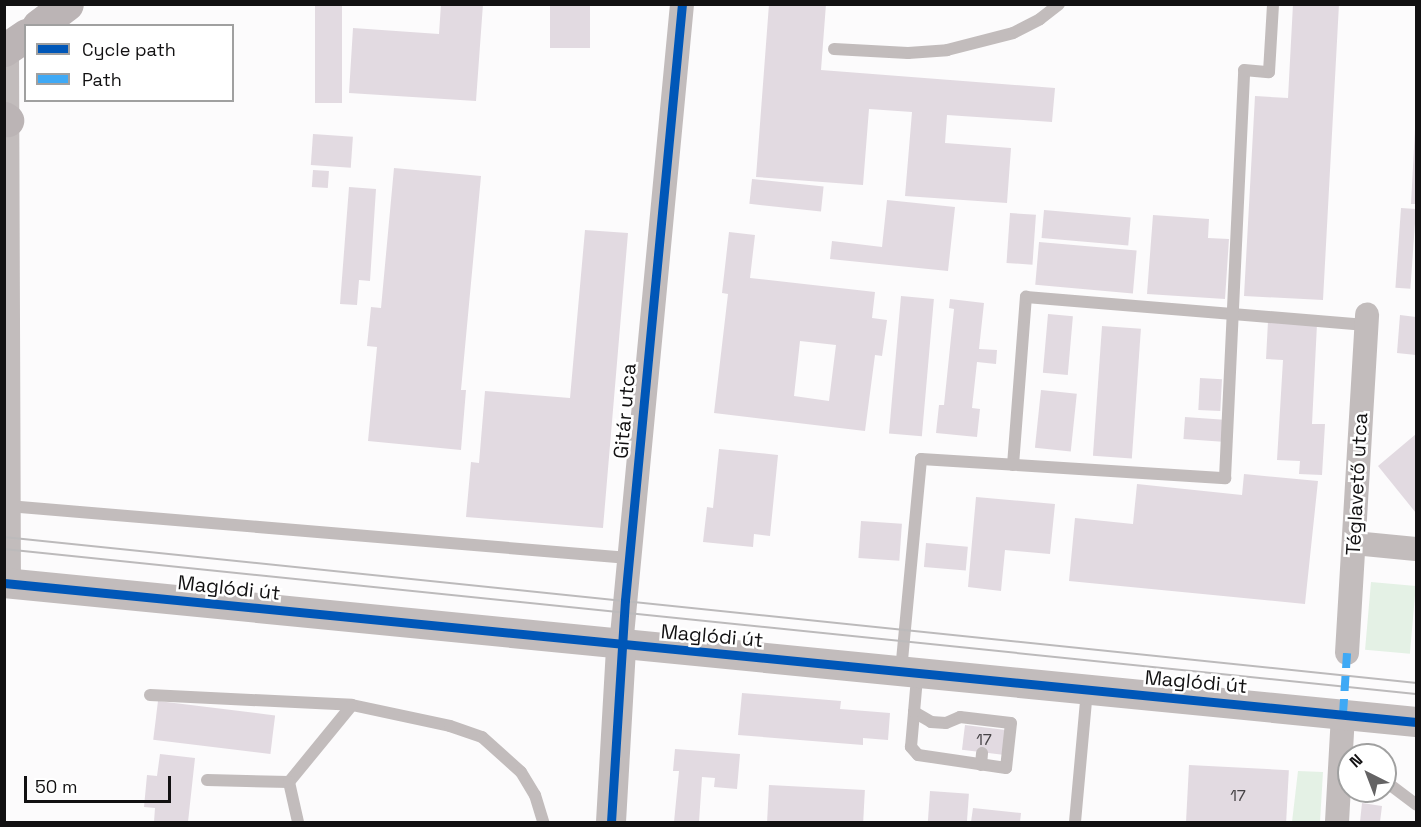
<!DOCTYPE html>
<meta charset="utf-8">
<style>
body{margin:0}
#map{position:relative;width:1421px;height:827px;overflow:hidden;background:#fcfbfc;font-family:"Space Grotesk",sans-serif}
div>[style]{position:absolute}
.green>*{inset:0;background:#e4f1e5;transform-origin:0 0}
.building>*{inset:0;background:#e2dae1;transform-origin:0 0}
.service>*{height:12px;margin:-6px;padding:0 6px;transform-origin:6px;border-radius:6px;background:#c2bcbc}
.minor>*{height:24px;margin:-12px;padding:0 12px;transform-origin:12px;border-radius:12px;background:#c2bcbc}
.tertiary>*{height:30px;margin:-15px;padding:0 15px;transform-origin:15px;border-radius:15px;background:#c2bcbc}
.primary>*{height:33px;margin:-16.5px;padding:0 16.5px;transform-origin:16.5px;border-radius:16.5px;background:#bbb4b5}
.tram>*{height:1.5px;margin:-0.75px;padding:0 0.75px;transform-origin:0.75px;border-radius:0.75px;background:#bcbabb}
.quiet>*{height:8px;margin-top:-4px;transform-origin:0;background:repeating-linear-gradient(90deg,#3fa9f5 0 15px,transparent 0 23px)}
.cycleway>*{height:9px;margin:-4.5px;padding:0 4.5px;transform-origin:4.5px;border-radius:4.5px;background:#0057b8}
span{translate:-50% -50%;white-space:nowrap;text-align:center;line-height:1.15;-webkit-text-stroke:5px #fff;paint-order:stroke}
.number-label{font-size:16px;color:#464346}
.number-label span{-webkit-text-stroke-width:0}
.street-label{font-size:20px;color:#121112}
.frame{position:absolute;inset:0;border:6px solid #121112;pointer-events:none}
.legend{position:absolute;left:24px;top:24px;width:210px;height:78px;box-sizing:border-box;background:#fff;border:2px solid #a0a0a0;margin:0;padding:8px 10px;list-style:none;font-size:18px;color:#121112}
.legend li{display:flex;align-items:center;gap:12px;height:30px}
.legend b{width:30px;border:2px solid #a0a0a0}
.north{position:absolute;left:1337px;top:743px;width:60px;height:60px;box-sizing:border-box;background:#fff;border:2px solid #a0a0a0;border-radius:50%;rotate:318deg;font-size:16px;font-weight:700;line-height:24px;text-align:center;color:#121112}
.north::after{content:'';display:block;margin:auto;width:21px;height:27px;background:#646364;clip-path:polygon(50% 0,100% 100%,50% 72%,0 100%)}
.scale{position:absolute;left:24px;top:776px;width:147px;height:27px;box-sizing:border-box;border:3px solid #121112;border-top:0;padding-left:8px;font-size:18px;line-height:21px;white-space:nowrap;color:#121112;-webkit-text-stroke:4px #fff;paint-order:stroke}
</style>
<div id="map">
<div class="green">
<div style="left:1371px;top:582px;width:45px;height:68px;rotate:5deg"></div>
<div style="clip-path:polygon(1298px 771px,1323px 772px,1320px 822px,1292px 822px)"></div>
</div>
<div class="building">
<div style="left:315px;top:4px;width:27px;height:99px"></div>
<div style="clip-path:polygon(441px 4px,483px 4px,476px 101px,349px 93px,353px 28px,439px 34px)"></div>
<div style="left:550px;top:4px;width:40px;height:44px"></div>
<div style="clip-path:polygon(769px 4px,826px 4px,821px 70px,1055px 88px,1052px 122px,947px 115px,945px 143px,1011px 148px,1007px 203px,905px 196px,912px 112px,869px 109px,863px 185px,756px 177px)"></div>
<div style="clip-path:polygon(1293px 4px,1339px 4px,1323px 300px,1244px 296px,1255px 96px,1288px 98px)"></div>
<div style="clip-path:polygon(1415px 129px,1416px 129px,1416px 204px,1411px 204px)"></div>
<div style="left:313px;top:134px;width:40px;height:31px;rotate:4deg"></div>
<div style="clip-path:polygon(394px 168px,481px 176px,461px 390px,466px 390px,461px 450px,368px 441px,377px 347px,367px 346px,371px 307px,381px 308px)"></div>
<div style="left:313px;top:170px;width:16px;height:17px;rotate:4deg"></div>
<div style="left:752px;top:179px;width:72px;height:25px;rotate:6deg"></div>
<div style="clip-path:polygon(349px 187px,376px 189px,370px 281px,359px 280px,357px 305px,340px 304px)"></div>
<div style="clip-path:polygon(887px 200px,955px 207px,948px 271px,830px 259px,832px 241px,882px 247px)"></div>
<div style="left:1401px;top:208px;width:15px;height:80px;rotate:4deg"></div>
<div style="left:1044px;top:210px;width:87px;height:28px;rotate:5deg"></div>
<div style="left:1010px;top:213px;width:26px;height:50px;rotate:4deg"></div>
<div style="clip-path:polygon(1153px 215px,1209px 219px,1208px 238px,1229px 239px,1225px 299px,1147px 294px)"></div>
<div style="clip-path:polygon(585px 230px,628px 233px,603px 528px,466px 517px,471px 462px,479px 463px,485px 391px,570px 398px)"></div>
<div style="clip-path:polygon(evenodd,729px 232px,755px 235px,750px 278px,875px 292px,872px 318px,887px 320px,882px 356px,875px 355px,865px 431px,714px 413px,728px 294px,722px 293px,729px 232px,800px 341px,836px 345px,829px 401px,794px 396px,800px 341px)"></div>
<div style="left:1039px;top:242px;width:98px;height:43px;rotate:5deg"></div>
<div style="left:901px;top:296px;width:33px;height:138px;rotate:5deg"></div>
<div style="clip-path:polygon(950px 299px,984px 303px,979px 349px,997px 350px,996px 364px,977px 362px,972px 408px,980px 409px,977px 437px,936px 433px,939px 405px,944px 405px,954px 309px,949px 308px)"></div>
<div style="left:1048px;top:314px;width:25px;height:59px;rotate:5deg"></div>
<div style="clip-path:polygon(1400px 315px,1416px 317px,1416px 355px,1397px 353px)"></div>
<div style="clip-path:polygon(1268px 321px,1317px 324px,1312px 424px,1325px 424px,1322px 475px,1299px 474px,1300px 461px,1277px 460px,1283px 360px,1266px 359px)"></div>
<div style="left:1102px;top:326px;width:39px;height:130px;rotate:4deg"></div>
<div style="left:1200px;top:378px;width:22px;height:32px;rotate:3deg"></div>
<div style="left:1041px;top:390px;width:36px;height:58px;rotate:6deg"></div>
<div style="left:1185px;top:417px;width:39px;height:22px;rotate:4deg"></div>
<div style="clip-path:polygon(1416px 434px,1416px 513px,1378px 466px)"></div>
<div style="clip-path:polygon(719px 449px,778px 455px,770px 536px,754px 534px,753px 547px,703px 542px,707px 507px,713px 508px)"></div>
<div style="clip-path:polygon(1244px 474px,1318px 481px,1305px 604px,1069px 581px,1075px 518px,1133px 524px,1137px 484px,1242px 495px)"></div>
<div style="clip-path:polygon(976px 497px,1055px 504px,1050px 554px,1005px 550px,1001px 591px,968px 587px)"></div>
<div style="left:861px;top:521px;width:41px;height:37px;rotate:4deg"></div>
<div style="left:926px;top:543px;width:42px;height:24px;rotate:5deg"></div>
<div style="clip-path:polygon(742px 693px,841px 701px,840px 709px,890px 713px,888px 740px,863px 738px,863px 745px,738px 735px)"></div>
<div style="left:158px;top:701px;width:118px;height:39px;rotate:7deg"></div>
<div style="left:965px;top:725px;width:41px;height:25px;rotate:7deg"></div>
<div style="clip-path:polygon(675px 749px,740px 754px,737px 789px,714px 787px,715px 778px,702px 777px,699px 822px,674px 822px,679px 771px,673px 771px)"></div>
<div style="clip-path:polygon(160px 754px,195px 758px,188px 822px,154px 822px,155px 808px,144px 807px,147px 775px,157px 776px)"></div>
<div style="left:1189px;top:765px;width:100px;height:57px;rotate:3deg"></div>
<div style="left:769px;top:785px;width:96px;height:37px;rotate:3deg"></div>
<div style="left:930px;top:791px;width:39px;height:31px;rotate:4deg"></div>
<div style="clip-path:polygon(1362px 803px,1382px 806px,1380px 822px,1360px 822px)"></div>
<div style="clip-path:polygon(973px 808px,1021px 813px,1020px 822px,971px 822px)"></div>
</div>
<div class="service">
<div style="left:834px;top:49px;width:74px;rotate:3.1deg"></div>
<div style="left:908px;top:53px;width:39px;rotate:-4deg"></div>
<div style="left:947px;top:50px;width:68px;rotate:-14.4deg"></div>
<div style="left:1013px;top:33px;width:30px;rotate:-27deg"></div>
<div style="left:1040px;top:19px;width:24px;rotate:-38deg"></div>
<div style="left:1013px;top:465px;width:169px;rotate:-85.6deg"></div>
<div style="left:1026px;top:297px;width:341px;rotate:4.7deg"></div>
<div style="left:8px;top:506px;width:623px;rotate:4.79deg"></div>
<div style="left:901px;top:671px;width:213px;rotate:-84.6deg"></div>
<div style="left:921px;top:459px;width:305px;rotate:3.6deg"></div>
<div style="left:1225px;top:478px;width:408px;rotate:-87.3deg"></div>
<div style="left:1244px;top:70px;width:25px;rotate:5deg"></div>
<div style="left:1269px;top:72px;width:68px;rotate:-86.6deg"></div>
<div style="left:150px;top:695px;width:202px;rotate:2.8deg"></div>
<div style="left:352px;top:705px;width:100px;rotate:12.1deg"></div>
<div style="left:450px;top:726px;width:34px;rotate:19deg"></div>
<div style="left:482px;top:737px;width:52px;rotate:41.9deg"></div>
<div style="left:521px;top:772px;width:27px;rotate:59deg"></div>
<div style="left:535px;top:795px;width:28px;rotate:73deg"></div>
<div style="left:914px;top:712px;width:20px;rotate:30deg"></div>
<div style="left:931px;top:722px;width:15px;rotate:4deg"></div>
<div style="left:946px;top:723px;width:15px;rotate:-23deg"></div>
<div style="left:960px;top:717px;width:51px;rotate:6.7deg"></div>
<div style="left:1011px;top:723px;width:45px;rotate:96.3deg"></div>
<div style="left:1006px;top:768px;width:89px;rotate:-171.6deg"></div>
<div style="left:918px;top:755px;width:11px;rotate:-131deg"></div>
<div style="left:911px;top:747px;width:35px;rotate:-85deg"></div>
<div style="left:914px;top:712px;width:38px;rotate:-85deg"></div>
<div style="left:981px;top:765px;width:12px;rotate:-85deg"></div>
<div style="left:207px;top:780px;width:82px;rotate:1.4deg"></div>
<div style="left:289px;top:782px;width:99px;rotate:-50.7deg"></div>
<div style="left:1385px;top:781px;width:39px;rotate:37deg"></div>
<div style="left:289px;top:782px;width:41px;rotate:77.3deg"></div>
<div style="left:1075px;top:822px;width:133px;rotate:-84.8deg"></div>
</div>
<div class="minor">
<div style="left:7px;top:49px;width:534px;rotate:89.79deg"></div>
<div style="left:1354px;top:543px;width:62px;rotate:5.5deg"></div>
<div style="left:621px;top:646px;width:645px;rotate:-84.57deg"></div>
<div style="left:1347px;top:653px;width:339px;rotate:-86.6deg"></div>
<div style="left:1337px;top:822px;width:108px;rotate:-86.8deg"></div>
</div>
<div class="tertiary">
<div style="left:4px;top:583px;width:1419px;rotate:5.62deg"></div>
<div style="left:611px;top:822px;width:176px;rotate:-86.7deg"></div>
</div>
<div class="primary">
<div style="left:38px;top:26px;width:36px;rotate:-37deg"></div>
<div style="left:4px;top:50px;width:27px;rotate:-34deg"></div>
<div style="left:4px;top:118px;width:4px;rotate:34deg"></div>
</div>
<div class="tram">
<div style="left:4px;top:537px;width:1420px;rotate:5.9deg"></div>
<div style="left:4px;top:549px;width:1419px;rotate:5.86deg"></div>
</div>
<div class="quiet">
<div style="left:1343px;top:714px;width:61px;rotate:-86.2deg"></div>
</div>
<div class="cycleway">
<div style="left:4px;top:583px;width:1419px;rotate:5.62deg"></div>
<div style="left:611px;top:822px;width:222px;rotate:-86.4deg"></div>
<div style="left:625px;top:600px;width:599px;rotate:-84.54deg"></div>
</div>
<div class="number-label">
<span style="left:984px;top:740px">17</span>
<span style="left:1238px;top:796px">17</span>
</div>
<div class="street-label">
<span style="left:625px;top:411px;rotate:-85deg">Gitár utca</span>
<span style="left:1357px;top:484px;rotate:-87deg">Téglavető utca</span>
<span style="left:229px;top:588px;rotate:6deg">Maglódi út</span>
<span style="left:712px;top:636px;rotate:5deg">Maglódi út</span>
<span style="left:1196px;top:682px;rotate:5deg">Maglódi út</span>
</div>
<div class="frame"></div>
<ul class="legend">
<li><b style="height:8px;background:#0057b8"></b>Cycle path</li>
<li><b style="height:8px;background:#3fa9f5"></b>Path</li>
</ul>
<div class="north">N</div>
<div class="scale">50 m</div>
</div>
